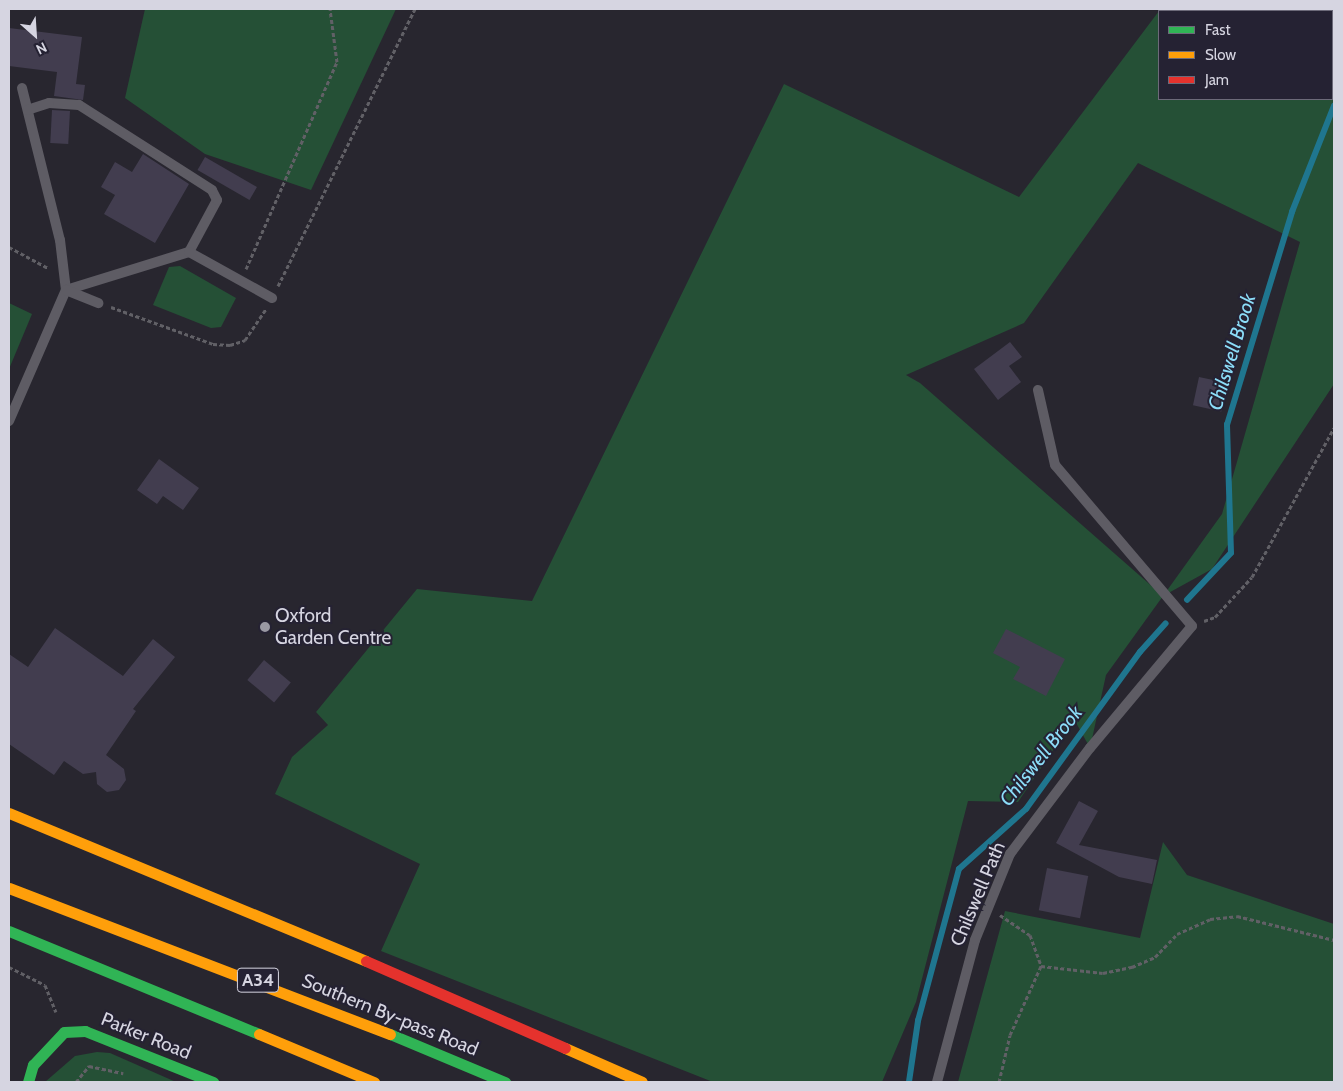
<!DOCTYPE html>
<style>
body{margin:0}
#map{position:relative;width:1343px;height:1091px;overflow:hidden;background:#28262f;font-family:Cabin,sans-serif}
div>[style]{position:absolute}
.green>*{inset:0;background:#255036}
.stream>*{height:5.5px;margin:-2.75px;padding:0 2.75px;transform-origin:2.75px;border-radius:2.75px;background:#1f768f}
.building>*{inset:0;background:#423d4f;transform-origin:0 0}
.path>*{height:3px;margin-top:-1.5px;transform-origin:0;background:repeating-linear-gradient(90deg,#616066 0 4px,transparent 0 6.5px)}
.lane>*{height:10px;margin:-5px;padding:0 5px;transform-origin:5px;border-radius:5px;background:#5e5c64}
.fast>*{height:11px;margin:-5.5px;padding:0 5.5px;transform-origin:5.5px;border-radius:5.5px;background:#30b455}
.slow>*{height:11px;margin:-5.5px;padding:0 5.5px;transform-origin:5.5px;border-radius:5.5px;background:#ff9f0a}
.jam>*{height:11px;margin:-5.5px;padding:0 5.5px;transform-origin:5.5px;border-radius:5.5px;background:#e5322d}
.dots>*{width:14px;height:14px;translate:-50% -50%;box-sizing:border-box;border:2px solid #252233;border-radius:50%}
span{translate:-50% -50%;white-space:nowrap;text-align:center;line-height:1.15;-webkit-text-stroke:4px #252233;paint-order:stroke}
.shield-label span{padding:1px 4px;background:#252233;border:1px solid;border-radius:4px;-webkit-text-stroke-width:0}
.shield-label{font-size:18px;color:#d6d5e1;font-weight:700}
.poi-label{font-size:19px;color:#d6d5e1}
.left{translate:0 -50%;text-align:left}
.street-label{font-size:19px;color:#d6d5e1}
.water-label{font-size:20px;color:#8cddf8;font-style:italic}
.frame{position:absolute;inset:0;border:10px solid #d6d5e1;pointer-events:none}
.legend{position:absolute;left:1158px;top:10px;width:175px;height:90px;box-sizing:border-box;background:#252233;border:1px solid #6c6a79;margin:0;padding:6px 9px;list-style:none;font-size:15px;color:#d6d5e1}
.legend li{display:flex;align-items:center;gap:10px;height:25px}
.legend b{width:25px;border:1px solid #6c6a79}
.north{position:absolute;left:10px;top:10px;width:50px;height:50px;-webkit-text-stroke:4px #252233;paint-order:stroke;rotate:154deg;font-size:14px;font-weight:700;line-height:20px;text-align:center;color:#d6d5e1}
.north::after{content:'';display:block;margin:auto;width:18px;height:22px;background:#d6d5e1;clip-path:polygon(50% 0,100% 100%,50% 72%,0 100%)}
</style>
<div id="map">
<div class="green">
<div style="clip-path:polygon(145px 9px,396px 9px,311px 190px,205px 154px,125px 98px)"></div>
<div style="clip-path:polygon(evenodd,1161px 9px,1334px 9px,1334px 384px,1212px 569px,1163px 596px,1106px 675px,1090px 748px,1074px 719px,1018px 802px,968px 801px,916px 1002px,882px 1082px,713px 1082px,381px 951px,420px 864px,275px 794px,292px 757px,328px 725px,316px 712px,417px 589px,532px 601px,784px 84px,1019px 197px,1159px 11px,1159px 99px,1332px 99px,1332px 11px,1161px 9px,1138px 163px,1300px 242px,1222px 514px,1163px 596px,920px 383px,906px 375px,1024px 323px,1138px 163px)"></div>
<div style="clip-path:polygon(180px 266px,236px 298px,221px 327px,211px 328px,153px 305px,169px 267px)"></div>
<div style="clip-path:polygon(9px 303px,32px 314px,9px 369px)"></div>
<div style="clip-path:polygon(1163px 842px,1187px 875px,1334px 924px,1334px 1082px,958px 1082px,1005px 911px,1140px 938px)"></div>
<div style="clip-path:polygon(97px 1052px,110px 1053px,176px 1082px,45px 1082px,75px 1056px)"></div>
</div>
<div class="stream">
<div style="left:1187px;top:600px;width:64px;rotate:-46.9deg"></div>
<div style="left:1231px;top:553px;width:128px;rotate:-91.8deg"></div>
<div style="left:1227px;top:425px;width:223px;rotate:-73deg"></div>
<div style="left:1292px;top:212px;width:114px;rotate:-68.4deg"></div>
<div style="left:909px;top:1082px;width:62px;rotate:-81.6deg"></div>
<div style="left:918px;top:1021px;width:157px;rotate:-74.9deg"></div>
<div style="left:959px;top:869px;width:90px;rotate:-41.8deg"></div>
<div style="left:1026px;top:809px;width:194px;rotate:-54deg"></div>
<div style="left:1140px;top:652px;width:38px;rotate:-48deg"></div>
</div>
<div class="building">
<div style="clip-path:polygon(9px 28px,82px 37px,76px 84px,85px 85px,83px 100px,54px 96px,57px 72px,9px 66px)"></div>
<div style="left:52px;top:110px;width:18px;height:33px;rotate:3deg"></div>
<div style="clip-path:polygon(143px 154px,189px 184px,155px 243px,104px 214px,115px 195px,101px 187px,115px 162px,132px 172px)"></div>
<div style="left:205px;top:157px;width:60px;height:15px;rotate:30deg"></div>
<div style="clip-path:polygon(1010px 342px,1022px 357px,1009px 366px,1021px 382px,998px 400px,974px 369px)"></div>
<div style="left:1199px;top:377px;width:29px;height:29px;rotate:12deg"></div>
<div style="clip-path:polygon(159px 459px,199px 488px,183px 510px,163px 496px,157px 504px,137px 490px)"></div>
<div style="clip-path:polygon(55px 628px,123px 676px,153px 639px,175px 657px,133px 709px,136px 711px,106px 755px,124px 769px,126px 780px,119px 790px,107px 792px,97px 784px,96px 772px,83px 774px,64px 761px,54px 775px,9px 744px,9px 654px,28px 667px)"></div>
<div style="clip-path:polygon(1006px 629px,1065px 659px,1046px 696px,1013px 679px,1020px 667px,993px 653px)"></div>
<div style="left:264px;top:660px;width:35px;height:26px;rotate:40deg"></div>
<div style="clip-path:polygon(1079px 801px,1098px 811px,1079px 845px,1157px 860px,1152px 884px,1119px 877px,1056px 843px)"></div>
<div style="left:1047px;top:868px;width:42px;height:43px;rotate:11deg"></div>
</div>
<div class="path">
<div style="left:9px;top:247px;width:44px;rotate:28.3deg"></div>
<div style="left:246px;top:269px;width:226px;rotate:-66.3deg"></div>
<div style="left:337px;top:62px;width:53px;rotate:-97.5deg"></div>
<div style="left:278px;top:286px;width:309px;rotate:-63.7deg"></div>
<div style="left:111px;top:307px;width:109px;rotate:19.9deg"></div>
<div style="left:213px;top:344px;width:17px;rotate:3deg"></div>
<div style="left:230px;top:345px;width:16px;rotate:-18deg"></div>
<div style="left:245px;top:340px;width:37px;rotate:-56deg"></div>
<div style="left:1204px;top:621px;width:12px;rotate:-20deg"></div>
<div style="left:1215px;top:617px;width:54px;rotate:-47.2deg"></div>
<div style="left:1252px;top:577px;width:170px;rotate:-61.2deg"></div>
<div style="left:1000px;top:915px;width:36px;rotate:34deg"></div>
<div style="left:1030px;top:935px;width:33px;rotate:70deg"></div>
<div style="left:9px;top:967px;width:40px;rotate:26.6deg"></div>
<div style="left:45px;top:985px;width:29px;rotate:68deg"></div>
<div style="left:76px;top:1082px;width:21px;rotate:-51deg"></div>
<div style="left:89px;top:1066px;width:35px;rotate:12deg"></div>
<div style="left:999px;top:1082px;width:48px;rotate:-76.8deg"></div>
<div style="left:1010px;top:1035px;width:76px;rotate:-65.8deg"></div>
<div style="left:1041px;top:966px;width:62px;rotate:6.4deg"></div>
<div style="left:1103px;top:973px;width:30px;rotate:-12deg"></div>
<div style="left:1132px;top:967px;width:25px;rotate:-23deg"></div>
<div style="left:1155px;top:957px;width:32px;rotate:-46deg"></div>
<div style="left:1177px;top:934px;width:36px;rotate:-24deg"></div>
<div style="left:1210px;top:919px;width:27px;rotate:-6deg"></div>
<div style="left:1237px;top:916px;width:100px;rotate:13.9deg"></div>
</div>
<div class="lane">
<div style="left:22px;top:88px;width:157px;rotate:76deg"></div>
<div style="left:60px;top:240px;width:50px;rotate:83.2deg"></div>
<div style="left:66px;top:290px;width:129px;rotate:-17.2deg"></div>
<div style="left:189px;top:252px;width:59px;rotate:-61.7deg"></div>
<div style="left:217px;top:200px;width:11px;rotate:-117deg"></div>
<div style="left:212px;top:190px;width:158px;rotate:-147.4deg"></div>
<div style="left:79px;top:105px;width:30px;rotate:-176deg"></div>
<div style="left:49px;top:103px;width:22px;rotate:162deg"></div>
<div style="left:189px;top:252px;width:95px;rotate:29deg"></div>
<div style="left:9px;top:421px;width:143px;rotate:-66.5deg"></div>
<div style="left:66px;top:290px;width:35px;rotate:22deg"></div>
<div style="left:937px;top:1082px;width:147px;rotate:-75deg"></div>
<div style="left:975px;top:940px;width:93px;rotate:-67.9deg"></div>
<div style="left:1010px;top:854px;width:133px;rotate:-53deg"></div>
<div style="left:1090px;top:748px;width:159px;rotate:-50.1deg"></div>
<div style="left:1192px;top:626px;width:211px;rotate:-130.4deg"></div>
<div style="left:1055px;top:465px;width:77px;rotate:-102.8deg"></div>
</div>
<div class="fast">
<div style="left:9px;top:931px;width:270px;rotate:22.4deg"></div>
<div style="left:390px;top:1034px;width:125px;rotate:22.7deg"></div>
<div style="left:28px;top:1082px;width:18px;rotate:-74deg"></div>
<div style="left:33px;top:1065px;width:45px;rotate:-46.8deg"></div>
<div style="left:64px;top:1032px;width:21px;rotate:-3deg"></div>
<div style="left:85px;top:1031px;width:138px;rotate:21.7deg"></div>
</div>
<div class="slow">
<div style="left:9px;top:813px;width:386px;rotate:22.5deg"></div>
<div style="left:9px;top:888px;width:408px;rotate:21deg"></div>
<div style="left:259px;top:1034px;width:125px;rotate:22.7deg"></div>
<div style="left:565px;top:1048px;width:84px;rotate:23.8deg"></div>
</div>
<div class="jam">
<div style="left:366px;top:961px;width:217px;rotate:23.6deg"></div>
</div>
<div class="dots">
<div style="left:265px;top:627px;background:#9998a3"></div>
</div>
<div class="shield-label">
<span style="left:258px;top:980px">A34</span>
</div>
<div class="poi-label">
<span class="left" style="left:275px;top:627px">Oxford<br>Garden Centre</span>
</div>
<div class="street-label">
<span style="left:978px;top:894px;rotate:-67deg">Chilswell Path</span>
<span style="left:390px;top:1015px;rotate:22deg">Southern By-pass Road</span>
<span style="left:146px;top:1036px;rotate:22deg">Parker Road</span>
</div>
<div class="water-label">
<span style="left:1232px;top:352px;rotate:-73deg">Chilswell Brook</span>
<span style="left:1041px;top:756px;rotate:-52deg">Chilswell Brook</span>
</div>
<div class="frame"></div>
<ul class="legend">
<li><b style="height:6px;background:#30b455"></b>Fast</li>
<li><b style="height:6px;background:#ff9f0a"></b>Slow</li>
<li><b style="height:6px;background:#e5322d"></b>Jam</li>
</ul>
<div class="north">N</div>
</div>
